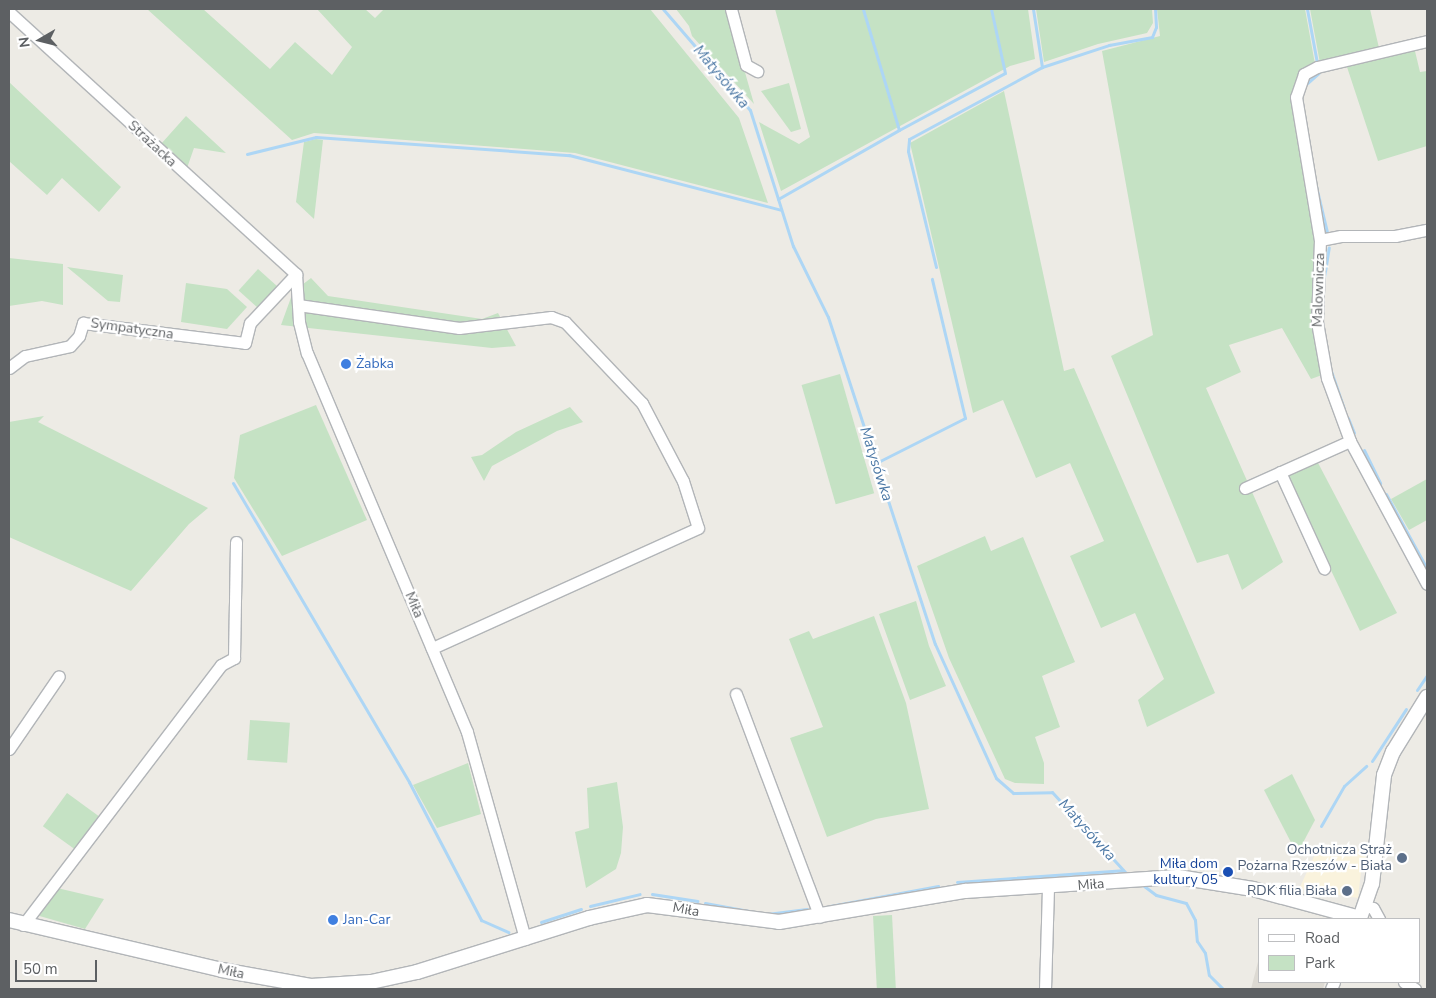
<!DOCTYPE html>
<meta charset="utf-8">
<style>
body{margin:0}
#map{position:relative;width:1436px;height:998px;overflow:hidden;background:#edebe5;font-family:"Nunito Sans",sans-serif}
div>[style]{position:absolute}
.commercial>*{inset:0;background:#faf3dd}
.education>*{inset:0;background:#dddad3}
.green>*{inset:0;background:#c5e2c4;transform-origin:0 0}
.stream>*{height:3px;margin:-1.5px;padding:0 1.5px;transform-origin:1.5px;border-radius:1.5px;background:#add6f5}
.roads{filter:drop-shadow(1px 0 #b2b5b8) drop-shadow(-1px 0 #b2b5b8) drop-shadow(0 1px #b2b5b8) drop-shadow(0 -1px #b2b5b8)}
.minor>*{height:11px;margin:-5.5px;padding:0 5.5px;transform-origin:5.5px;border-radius:5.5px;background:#fff}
.tertiary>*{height:14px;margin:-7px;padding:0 7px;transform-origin:7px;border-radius:7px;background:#fff}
.dots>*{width:14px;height:14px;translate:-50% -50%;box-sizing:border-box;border:2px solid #fff;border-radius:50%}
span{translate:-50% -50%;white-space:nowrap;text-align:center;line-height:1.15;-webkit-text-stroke:4.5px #fff;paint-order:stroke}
.street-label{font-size:14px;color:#5d6063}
.shop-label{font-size:14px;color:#366cbe}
.left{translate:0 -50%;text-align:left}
.service-label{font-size:14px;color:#4e5e75}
.right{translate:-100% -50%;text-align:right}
.transit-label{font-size:14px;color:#164399}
.water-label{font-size:15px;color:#4c78a5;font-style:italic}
.frame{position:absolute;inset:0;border:10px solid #5d6063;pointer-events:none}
.legend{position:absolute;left:1258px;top:918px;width:162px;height:65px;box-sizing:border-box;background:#fff;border:1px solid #bebfc1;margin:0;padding:6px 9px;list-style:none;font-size:15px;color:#5d6063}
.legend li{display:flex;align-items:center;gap:10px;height:25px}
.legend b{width:25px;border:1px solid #bebfc1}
.north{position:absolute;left:15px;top:15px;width:50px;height:50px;-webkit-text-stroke:4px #fff;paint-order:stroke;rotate:262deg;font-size:14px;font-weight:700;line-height:20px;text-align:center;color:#5d6063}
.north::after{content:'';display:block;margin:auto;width:18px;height:22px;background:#5d6063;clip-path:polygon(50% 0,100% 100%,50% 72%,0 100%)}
.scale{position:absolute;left:15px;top:960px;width:82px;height:22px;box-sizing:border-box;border:2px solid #5d6063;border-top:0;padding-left:6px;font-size:15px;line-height:18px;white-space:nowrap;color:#5d6063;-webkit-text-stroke:4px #fff;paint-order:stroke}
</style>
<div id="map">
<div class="commercial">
<div style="clip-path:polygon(1318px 848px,1368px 850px,1361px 872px,1358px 898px,1299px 889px)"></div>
</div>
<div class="education">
<div style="clip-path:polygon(1260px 954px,1260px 982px,1325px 982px,1323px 989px,1251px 989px)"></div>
</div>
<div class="green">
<div style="clip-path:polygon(147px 9px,203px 9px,270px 69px,295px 42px,332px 75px,352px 47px,317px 9px,365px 9px,375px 18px,384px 9px,650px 9px,739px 118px,768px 203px,575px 153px,314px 133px,292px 140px)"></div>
<div style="clip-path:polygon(676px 9px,727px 9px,754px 104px,692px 36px,689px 26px)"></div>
<div style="clip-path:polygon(775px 9px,1028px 9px,1035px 59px,1010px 66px,781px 191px,759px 122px,799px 144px,810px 137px)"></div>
<div style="clip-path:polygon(1036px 9px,1152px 9px,1153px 23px,1147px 33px,1098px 44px,1044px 62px)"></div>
<div style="clip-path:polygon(1157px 9px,1305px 9px,1315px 64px,1306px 68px,1295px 82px,1292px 97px,1295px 128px,1317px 237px,1322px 375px,1311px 379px,1282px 328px,1229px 345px,1241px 372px,1206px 388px,1283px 562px,1242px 590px,1228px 554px,1197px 563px,1111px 356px,1153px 335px,1102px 51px,1160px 36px)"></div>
<div style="clip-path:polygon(1310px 9px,1370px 9px,1379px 48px,1320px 63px)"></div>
<div style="clip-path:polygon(1414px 47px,1420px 72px,1427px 71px,1427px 146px,1378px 161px,1347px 67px)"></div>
<div style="clip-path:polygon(9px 82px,121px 187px,99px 212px,62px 178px,47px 195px,9px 161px)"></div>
<div style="clip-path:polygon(789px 83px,801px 129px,791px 132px,761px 91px)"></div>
<div style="clip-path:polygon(1004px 91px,1064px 371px,1074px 368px,1215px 693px,1147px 727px,1138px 700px,1164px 679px,1135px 613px,1101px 628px,1070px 556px,1104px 541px,1070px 463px,1036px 478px,1003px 400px,973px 413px,910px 143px)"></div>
<div style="clip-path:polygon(186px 116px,226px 153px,194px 148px,187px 168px,161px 144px)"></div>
<div style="clip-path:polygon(316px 139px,323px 140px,314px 219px,296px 202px,304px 142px)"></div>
<div style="clip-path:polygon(9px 258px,63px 264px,63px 305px,42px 301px,9px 306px)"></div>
<div style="clip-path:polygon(67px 267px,123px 275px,120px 302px,108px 301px)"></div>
<div style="left:258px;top:269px;width:27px;height:29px;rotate:42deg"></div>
<div style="clip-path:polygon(311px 278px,328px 296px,482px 319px,498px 313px,516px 346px,492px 348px,281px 325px,293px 292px)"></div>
<div style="clip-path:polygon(186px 283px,227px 289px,247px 307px,227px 329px,181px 322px)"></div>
<div style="left:840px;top:374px;width:124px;height:40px;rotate:74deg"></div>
<div style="clip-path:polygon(316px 405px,367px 520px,282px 556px,234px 478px,240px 435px)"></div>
<div style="clip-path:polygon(570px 407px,583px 422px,557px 431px,492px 466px,484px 481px,471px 457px,482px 455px,516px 432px)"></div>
<div style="clip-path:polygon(44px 416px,38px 422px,208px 508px,189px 524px,131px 591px,9px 537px,9px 422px)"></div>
<div style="clip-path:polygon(1317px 461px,1397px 613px,1360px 631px,1285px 474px)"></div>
<div style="clip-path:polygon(1427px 479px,1427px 520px,1409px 530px,1391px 499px)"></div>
<div style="clip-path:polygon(985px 536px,991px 551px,1023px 537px,1075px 662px,1042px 676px,1060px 727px,1035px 737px,1044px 763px,1044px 784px,1015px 783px,1005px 779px,949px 658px,917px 566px)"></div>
<div style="clip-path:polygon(916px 601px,929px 646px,946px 686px,910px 700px,879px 614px)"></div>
<div style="clip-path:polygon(874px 616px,906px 703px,929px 809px,876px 819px,827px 837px,790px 738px,823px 727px,789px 639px,809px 631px,813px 639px)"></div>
<div style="left:250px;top:720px;width:40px;height:40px;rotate:4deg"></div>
<div style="clip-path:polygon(468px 763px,481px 814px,437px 828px,413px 785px)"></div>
<div style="clip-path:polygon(1292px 774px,1315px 820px,1297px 854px,1264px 790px)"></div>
<div style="clip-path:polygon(617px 782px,623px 827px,621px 853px,616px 869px,586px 888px,575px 832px,589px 828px,587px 788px)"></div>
<div style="left:67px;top:793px;width:39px;height:41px;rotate:36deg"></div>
<div style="clip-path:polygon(57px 888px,104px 899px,85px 929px,36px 915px)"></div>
<div style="left:892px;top:915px;width:74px;height:19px;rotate:87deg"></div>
</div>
<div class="stream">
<div style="left:663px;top:9px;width:133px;rotate:49.3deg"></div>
<div style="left:750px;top:110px;width:143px;rotate:72.5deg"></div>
<div style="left:793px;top:246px;width:79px;rotate:63.8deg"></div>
<div style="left:828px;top:317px;width:344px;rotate:71.9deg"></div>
<div style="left:935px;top:644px;width:147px;rotate:65.5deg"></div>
<div style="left:996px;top:778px;width:23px;rotate:41deg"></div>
<div style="left:1013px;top:793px;width:39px;rotate:-1deg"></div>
<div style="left:1052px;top:792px;width:111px;rotate:47.6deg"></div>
<div style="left:1033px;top:9px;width:59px;rotate:81.2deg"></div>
<div style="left:1307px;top:9px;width:55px;rotate:79.5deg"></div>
<div style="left:1305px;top:85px;width:18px;rotate:-41deg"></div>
<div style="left:899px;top:130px;width:120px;rotate:-28.3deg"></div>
<div style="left:1005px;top:73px;width:66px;rotate:-102.3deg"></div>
<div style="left:247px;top:154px;width:71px;rotate:-13.8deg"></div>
<div style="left:316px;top:137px;width:254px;rotate:4.1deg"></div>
<div style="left:569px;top:155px;width:219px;rotate:14.5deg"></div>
<div style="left:1316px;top:186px;width:47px;rotate:76.6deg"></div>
<div style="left:778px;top:199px;width:139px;rotate:-29.7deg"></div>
<div style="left:899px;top:130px;width:126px;rotate:-106.6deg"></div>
<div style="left:936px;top:267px;width:119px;rotate:-103.6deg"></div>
<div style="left:908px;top:151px;width:12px;rotate:-85deg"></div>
<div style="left:909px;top:139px;width:151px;rotate:-28.4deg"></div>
<div style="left:1042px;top:67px;width:71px;rotate:-18.2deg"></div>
<div style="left:1109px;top:45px;width:44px;rotate:-10.5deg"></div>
<div style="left:1152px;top:37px;width:11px;rotate:-68deg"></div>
<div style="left:1156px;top:27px;width:18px;rotate:-93deg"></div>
<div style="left:1323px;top:284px;width:37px;rotate:-81deg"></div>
<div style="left:1331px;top:371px;width:40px;rotate:71.1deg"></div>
<div style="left:1348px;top:418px;width:16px;rotate:68deg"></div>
<div style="left:1364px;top:450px;width:37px;rotate:64deg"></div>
<div style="left:874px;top:464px;width:102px;rotate:-26.8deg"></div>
<div style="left:965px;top:418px;width:143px;rotate:-103.4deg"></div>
<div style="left:233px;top:483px;width:347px;rotate:59.5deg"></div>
<div style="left:409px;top:782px;width:156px;rotate:62.4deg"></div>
<div style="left:481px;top:920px;width:30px;rotate:24deg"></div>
<div style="left:1386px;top:494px;width:85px;rotate:61.3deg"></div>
<div style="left:1417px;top:690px;width:18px;rotate:-56deg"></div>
<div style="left:1372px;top:761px;width:62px;rotate:-56.8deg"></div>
<div style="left:1321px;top:826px;width:46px;rotate:-60.1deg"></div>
<div style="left:1344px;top:786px;width:30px;rotate:-42deg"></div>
<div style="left:957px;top:882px;width:166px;rotate:-4.1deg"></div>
<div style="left:1144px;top:886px;width:15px;rotate:37deg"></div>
<div style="left:1156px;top:895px;width:31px;rotate:15deg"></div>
<div style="left:1186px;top:903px;width:19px;rotate:62deg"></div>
<div style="left:1195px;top:920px;width:21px;rotate:85deg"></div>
<div style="left:1197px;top:941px;width:14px;rotate:56deg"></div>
<div style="left:1205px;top:953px;width:22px;rotate:80deg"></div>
<div style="left:1209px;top:975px;width:20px;rotate:45deg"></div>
<div style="left:652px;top:894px;width:46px;rotate:8.8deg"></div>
<div style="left:705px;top:903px;width:50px;rotate:10.4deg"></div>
<div style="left:590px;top:906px;width:51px;rotate:-13.5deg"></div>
<div style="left:830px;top:906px;width:110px;rotate:-10.5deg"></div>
<div style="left:767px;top:914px;width:40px;rotate:-7.1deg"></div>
<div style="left:541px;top:922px;width:42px;rotate:-18deg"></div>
</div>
<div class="roads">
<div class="minor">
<div style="left:731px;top:9px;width:58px;rotate:75deg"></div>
<div style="left:746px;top:65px;width:13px;rotate:29deg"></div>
<div style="left:9px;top:12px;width:389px;rotate:42.4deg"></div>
<div style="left:1427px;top:41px;width:113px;rotate:166.7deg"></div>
<div style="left:1317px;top:67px;width:15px;rotate:152deg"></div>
<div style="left:1304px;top:74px;width:24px;rotate:109deg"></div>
<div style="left:1296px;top:97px;width:145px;rotate:80.5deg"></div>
<div style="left:1320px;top:240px;width:82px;rotate:92.1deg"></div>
<div style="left:1317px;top:322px;width:57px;rotate:79.9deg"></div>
<div style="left:1327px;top:378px;width:67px;rotate:69.9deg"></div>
<div style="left:1350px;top:441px;width:162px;rotate:61.7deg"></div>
<div style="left:1320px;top:240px;width:21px;rotate:-11deg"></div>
<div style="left:1341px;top:236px;width:54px"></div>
<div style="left:1395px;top:236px;width:33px;rotate:-11deg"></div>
<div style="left:296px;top:274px;width:48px;rotate:86.4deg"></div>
<div style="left:299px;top:322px;width:32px;rotate:76deg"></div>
<div style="left:307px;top:353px;width:411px;rotate:67.1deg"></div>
<div style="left:467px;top:732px;width:215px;rotate:74.3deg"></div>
<div style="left:298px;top:305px;width:163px;rotate:8.1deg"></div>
<div style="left:459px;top:328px;width:93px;rotate:-6.8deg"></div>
<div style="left:551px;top:317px;width:15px;rotate:20deg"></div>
<div style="left:565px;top:322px;width:112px;rotate:46.5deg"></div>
<div style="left:642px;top:403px;width:88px;rotate:62.3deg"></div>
<div style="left:683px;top:481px;width:49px;rotate:72.3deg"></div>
<div style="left:698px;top:528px;width:292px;rotate:155.7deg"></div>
<div style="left:9px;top:368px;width:20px;rotate:-37deg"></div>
<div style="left:25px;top:356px;width:46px;rotate:-12.5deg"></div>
<div style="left:70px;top:346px;width:13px;rotate:-48deg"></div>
<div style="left:79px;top:336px;width:14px;rotate:-73deg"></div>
<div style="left:83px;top:323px;width:163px;rotate:7deg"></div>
<div style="left:245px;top:343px;width:21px;rotate:-76deg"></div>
<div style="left:250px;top:323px;width:67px;rotate:-46.8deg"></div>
<div style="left:1280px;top:472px;width:106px;rotate:65.4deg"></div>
<div style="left:1245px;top:488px;width:115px;rotate:-24.1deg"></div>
<div style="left:736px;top:694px;width:238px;rotate:69.4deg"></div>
<div style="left:9px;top:749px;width:88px;rotate:-55.6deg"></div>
<div style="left:1366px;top:906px;width:7px;rotate:16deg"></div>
<div style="left:1373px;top:908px;width:13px;rotate:61deg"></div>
<div style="left:23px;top:925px;width:327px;rotate:-52.7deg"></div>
<div style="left:221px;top:665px;width:15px;rotate:-28deg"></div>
<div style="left:234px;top:658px;width:116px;rotate:-89deg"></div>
<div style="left:1404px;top:982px;width:13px;rotate:32deg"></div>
<div style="left:1045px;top:989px;width:101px;rotate:-88.3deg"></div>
<div style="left:1331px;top:989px;width:8px;rotate:-67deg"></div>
</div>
<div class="tertiary">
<div style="left:9px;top:920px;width:219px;rotate:13.2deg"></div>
<div style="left:222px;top:970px;width:90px;rotate:10.2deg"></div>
<div style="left:311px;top:986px;width:60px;rotate:-3.8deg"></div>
<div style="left:371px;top:982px;width:47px;rotate:-12.3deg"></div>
<div style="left:417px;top:972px;width:180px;rotate:-17.4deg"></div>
<div style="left:589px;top:918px;width:59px;rotate:-12.6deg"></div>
<div style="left:647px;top:905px;width:133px;rotate:7.3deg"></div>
<div style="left:779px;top:922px;width:189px;rotate:-9.5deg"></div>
<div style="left:965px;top:891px;width:213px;rotate:-3.8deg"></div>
<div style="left:1178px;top:877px;width:76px;rotate:9.1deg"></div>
<div style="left:1253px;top:889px;width:111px;rotate:15.2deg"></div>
<div style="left:1360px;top:918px;width:36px;rotate:-71deg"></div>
<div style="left:1372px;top:884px;width:110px;rotate:-83.7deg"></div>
<div style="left:1384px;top:775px;width:25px;rotate:-69deg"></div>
<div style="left:1393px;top:752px;width:65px;rotate:-58.3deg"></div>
</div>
</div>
<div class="dots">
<div style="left:346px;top:364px;background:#3f7fe0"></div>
<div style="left:1402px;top:858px;background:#5c6f8a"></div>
<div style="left:1228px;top:872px;background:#1a4fb4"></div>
<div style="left:1347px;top:891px;background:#5c6f8a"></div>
<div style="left:333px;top:920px;background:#3f7fe0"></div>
</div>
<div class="street-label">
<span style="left:152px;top:144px;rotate:43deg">Strażacka</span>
<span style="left:1319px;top:290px;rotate:-88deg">Malownicza</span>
<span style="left:132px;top:329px;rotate:8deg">Sympatyczna</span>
<span style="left:414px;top:605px;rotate:67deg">Miła</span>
<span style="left:1091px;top:885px;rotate:-5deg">Miła</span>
<span style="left:686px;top:910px;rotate:10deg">Miła</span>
<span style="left:231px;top:972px;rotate:12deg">Miła</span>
</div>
<div class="shop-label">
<span class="left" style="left:356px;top:364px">Żabka</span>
<span class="left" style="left:343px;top:920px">Jan-Car</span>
</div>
<div class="service-label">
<span class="right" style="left:1392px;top:858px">Ochotnicza Straż<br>Pożarna Rzeszów - Biała</span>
<span class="right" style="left:1337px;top:891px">RDK filia Biała</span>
</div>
<div class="transit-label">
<span class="right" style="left:1218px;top:872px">Miła dom<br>kultury 05</span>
</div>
<div class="water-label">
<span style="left:721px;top:77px;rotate:50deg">Matysówka</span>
<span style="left:876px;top:464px;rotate:72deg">Matysówka</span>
<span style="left:1087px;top:830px;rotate:48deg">Matysówka</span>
</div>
<div class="frame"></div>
<ul class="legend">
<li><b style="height:6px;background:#fff"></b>Road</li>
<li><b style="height:14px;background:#c5e2c4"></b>Park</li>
</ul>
<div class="north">N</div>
<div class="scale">50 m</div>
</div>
